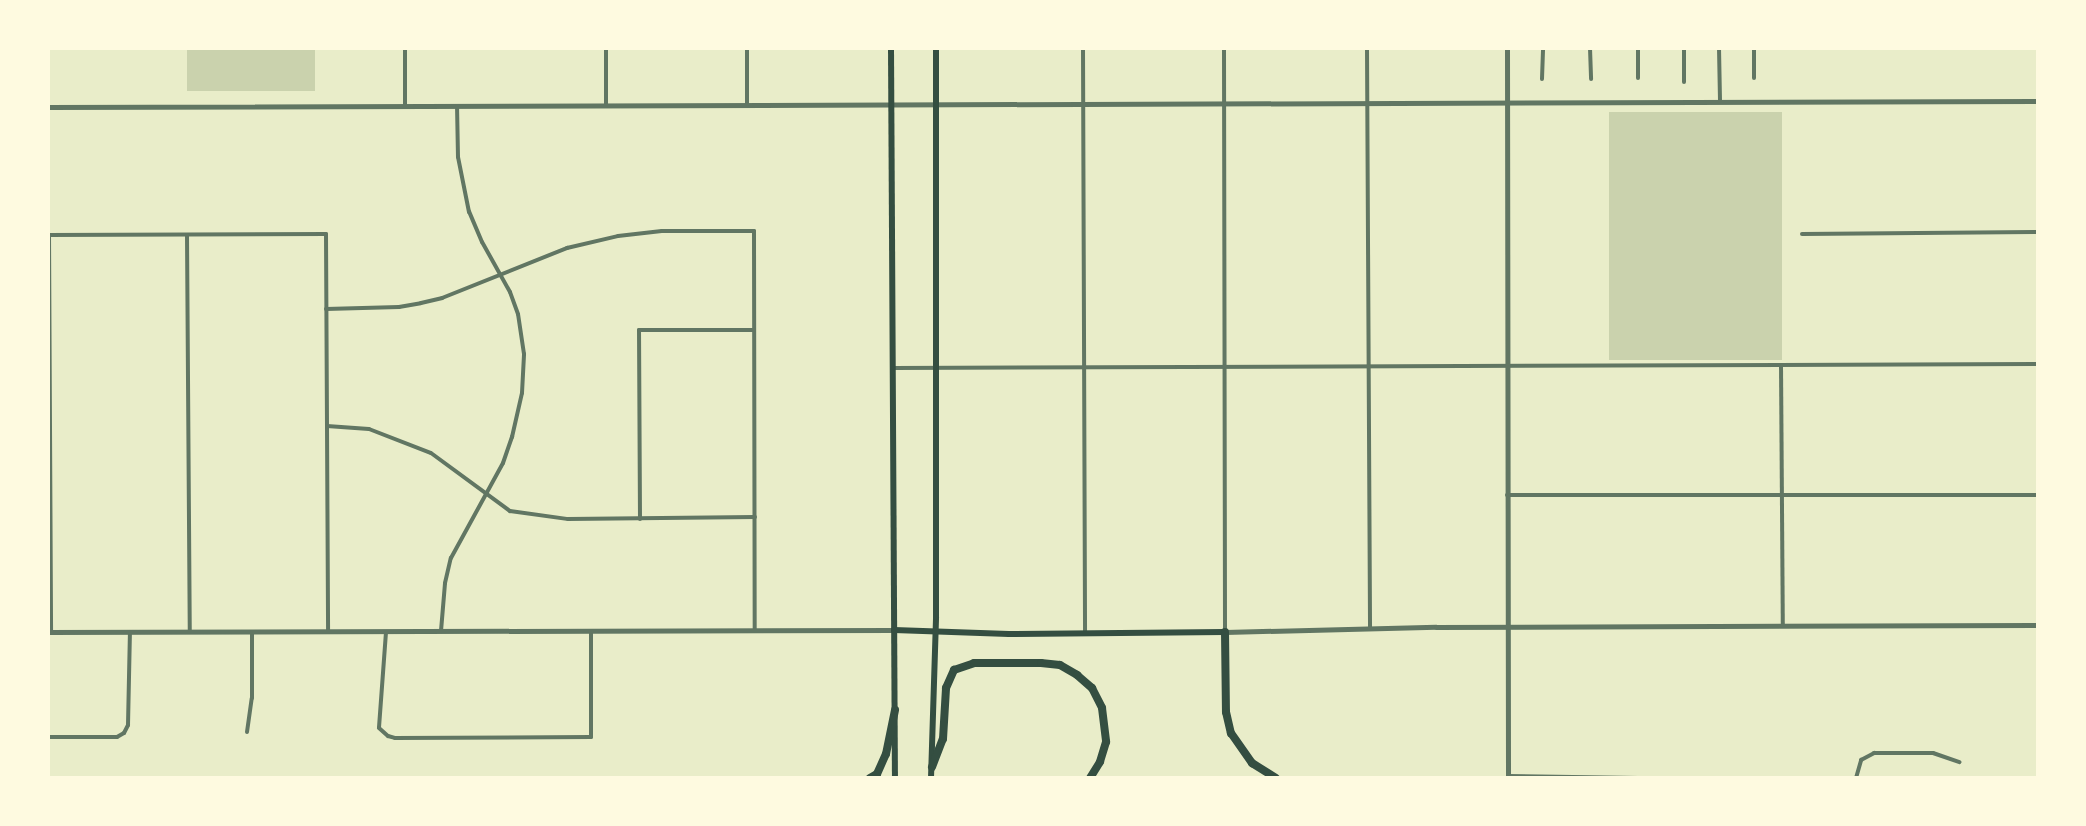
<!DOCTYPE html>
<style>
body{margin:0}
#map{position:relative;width:2086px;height:826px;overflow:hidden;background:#e9edc9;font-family:"Exo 2",sans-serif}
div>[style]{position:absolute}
.green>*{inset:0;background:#cad2ad;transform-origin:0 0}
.minor>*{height:4px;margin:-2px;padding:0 2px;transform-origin:2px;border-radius:2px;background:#617663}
.tertiary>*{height:5px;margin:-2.5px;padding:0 2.5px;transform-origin:2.5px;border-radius:2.5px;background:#617663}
.primary>*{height:6px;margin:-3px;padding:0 3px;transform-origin:3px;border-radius:3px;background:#344e41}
.motorway>*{height:8px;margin:-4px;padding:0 4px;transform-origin:4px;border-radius:4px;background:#344e41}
span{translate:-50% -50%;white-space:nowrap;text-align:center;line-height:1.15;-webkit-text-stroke:5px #fefae0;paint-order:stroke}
.frame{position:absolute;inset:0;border:50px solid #fefae0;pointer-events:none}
</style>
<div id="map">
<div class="green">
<div style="left:187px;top:48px;width:128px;height:43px"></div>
<div style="left:1609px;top:112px;width:173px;height:248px"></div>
</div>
<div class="minor">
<div style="left:405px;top:48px;width:59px;rotate:90deg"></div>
<div style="left:606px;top:48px;width:58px;rotate:90deg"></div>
<div style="left:747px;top:48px;width:58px;rotate:90deg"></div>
<div style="left:1083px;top:48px;width:586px;rotate:89.8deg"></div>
<div style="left:1224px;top:48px;width:584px;rotate:89.9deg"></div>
<div style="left:1367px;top:48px;width:581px;rotate:89.7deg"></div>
<div style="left:1590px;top:48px;width:31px;rotate:88deg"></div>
<div style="left:1638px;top:48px;width:30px;rotate:90deg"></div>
<div style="left:1684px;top:48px;width:34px;rotate:90deg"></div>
<div style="left:1719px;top:48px;width:54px;rotate:88.9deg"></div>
<div style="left:1754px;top:48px;width:30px;rotate:90deg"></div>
<div style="left:1542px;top:79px;width:31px;rotate:-88deg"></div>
<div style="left:1802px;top:234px;width:236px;rotate:-0.5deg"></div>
<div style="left:48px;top:235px;width:278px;rotate:-0.2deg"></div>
<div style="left:326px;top:234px;width:397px;rotate:89.7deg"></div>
<div style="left:49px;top:235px;width:397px;rotate:89.7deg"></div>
<div style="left:187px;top:235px;width:396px;rotate:89.6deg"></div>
<div style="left:326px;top:309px;width:73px;rotate:-1.6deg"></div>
<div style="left:399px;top:307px;width:22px;rotate:-10deg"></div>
<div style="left:421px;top:303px;width:22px;rotate:-13deg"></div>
<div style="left:442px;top:298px;width:135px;rotate:-21.8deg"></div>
<div style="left:567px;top:248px;width:52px;rotate:-13.2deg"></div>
<div style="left:618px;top:236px;width:44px;rotate:-6.5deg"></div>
<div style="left:662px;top:231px;width:92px"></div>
<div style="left:754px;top:231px;width:398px;rotate:89.9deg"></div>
<div style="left:1781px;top:365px;width:261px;rotate:89.6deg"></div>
<div style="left:894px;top:368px;width:1144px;rotate:-0.2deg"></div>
<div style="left:327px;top:426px;width:42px;rotate:4.1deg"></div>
<div style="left:369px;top:429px;width:66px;rotate:21.2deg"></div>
<div style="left:431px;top:453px;width:98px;rotate:36.3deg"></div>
<div style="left:510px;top:511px;width:59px;rotate:7.9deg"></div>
<div style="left:568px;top:519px;width:187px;rotate:-0.6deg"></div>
<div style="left:1507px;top:495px;width:531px"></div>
<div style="left:640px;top:519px;width:189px;rotate:-90.3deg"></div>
<div style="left:639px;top:330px;width:115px"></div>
<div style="left:441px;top:631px;width:48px;rotate:-85.2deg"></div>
<div style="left:445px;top:583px;width:26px;rotate:-77deg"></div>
<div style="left:451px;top:558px;width:108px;rotate:-61.3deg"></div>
<div style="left:503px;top:463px;width:28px;rotate:-71deg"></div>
<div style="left:512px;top:437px;width:45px;rotate:-77.2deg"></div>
<div style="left:522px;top:393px;width:39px;rotate:-87deg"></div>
<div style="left:524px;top:354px;width:40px;rotate:-98.5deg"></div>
<div style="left:518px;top:314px;width:23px;rotate:-110deg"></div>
<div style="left:510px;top:292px;width:57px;rotate:-119.2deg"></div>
<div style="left:482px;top:242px;width:33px;rotate:-113deg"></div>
<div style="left:469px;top:212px;width:56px;rotate:-101.3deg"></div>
<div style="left:458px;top:157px;width:50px;rotate:-91.1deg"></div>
<div style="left:386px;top:632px;width:96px;rotate:94.2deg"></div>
<div style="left:379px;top:728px;width:12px;rotate:42deg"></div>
<div style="left:388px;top:736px;width:7px;rotate:16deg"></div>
<div style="left:395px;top:738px;width:196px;rotate:-0.3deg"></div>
<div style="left:591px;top:737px;width:106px;rotate:-90deg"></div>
<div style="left:247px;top:732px;width:34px;rotate:-82deg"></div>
<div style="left:252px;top:698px;width:66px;rotate:-90deg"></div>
<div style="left:48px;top:737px;width:69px"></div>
<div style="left:117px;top:737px;width:8px;rotate:-30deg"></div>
<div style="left:124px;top:733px;width:9px;rotate:-63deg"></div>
<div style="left:128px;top:725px;width:93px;rotate:-88.8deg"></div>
<div style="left:1508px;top:776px;width:130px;rotate:0.9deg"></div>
<div style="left:1856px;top:778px;width:19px;rotate:-74deg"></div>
<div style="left:1861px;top:760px;width:15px;rotate:-28deg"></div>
<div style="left:1874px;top:753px;width:59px"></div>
<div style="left:1933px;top:753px;width:28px;rotate:19deg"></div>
</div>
<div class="tertiary">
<div style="left:1507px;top:48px;width:730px;rotate:89.92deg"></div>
<div style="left:48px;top:107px;width:1990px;rotate:-0.17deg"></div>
<div style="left:48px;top:632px;width:846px;rotate:-0.14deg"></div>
<div style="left:1225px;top:632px;width:211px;rotate:-1.4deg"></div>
<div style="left:1436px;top:627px;width:602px;rotate:-0.19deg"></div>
</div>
<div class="primary">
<div style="left:891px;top:48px;width:730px;rotate:89.69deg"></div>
<div style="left:894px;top:630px;width:115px;rotate:2deg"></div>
<div style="left:1009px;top:634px;width:216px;rotate:-0.5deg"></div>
<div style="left:931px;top:778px;width:161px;rotate:-88.2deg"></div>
<div style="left:936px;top:617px;width:569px;rotate:-90deg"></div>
</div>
<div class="motorway">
<div style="left:1225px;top:632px;width:80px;rotate:89.3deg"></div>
<div style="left:1226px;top:712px;width:22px;rotate:77deg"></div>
<div style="left:1231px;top:733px;width:37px;rotate:55deg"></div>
<div style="left:1252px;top:763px;width:28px;rotate:32deg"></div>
<div style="left:932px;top:767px;width:30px;rotate:-69deg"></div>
<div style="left:943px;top:739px;width:51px;rotate:-86.6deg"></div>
<div style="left:946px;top:688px;width:20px;rotate:-66deg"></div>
<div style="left:954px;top:670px;width:21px;rotate:-19deg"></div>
<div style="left:974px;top:663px;width:67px"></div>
<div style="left:1041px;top:663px;width:19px;rotate:6deg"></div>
<div style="left:1060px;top:665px;width:20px;rotate:30deg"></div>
<div style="left:1077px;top:675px;width:20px;rotate:41deg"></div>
<div style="left:1092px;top:688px;width:22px;rotate:63deg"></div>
<div style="left:1102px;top:708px;width:34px;rotate:83deg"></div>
<div style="left:1106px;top:742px;width:21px;rotate:107deg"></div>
<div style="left:1100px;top:762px;width:19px;rotate:122deg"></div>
<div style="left:870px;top:778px;width:8px;rotate:-30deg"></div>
<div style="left:877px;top:774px;width:22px;rotate:-66deg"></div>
<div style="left:886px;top:754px;width:45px;rotate:-78.4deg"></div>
</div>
<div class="frame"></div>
</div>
